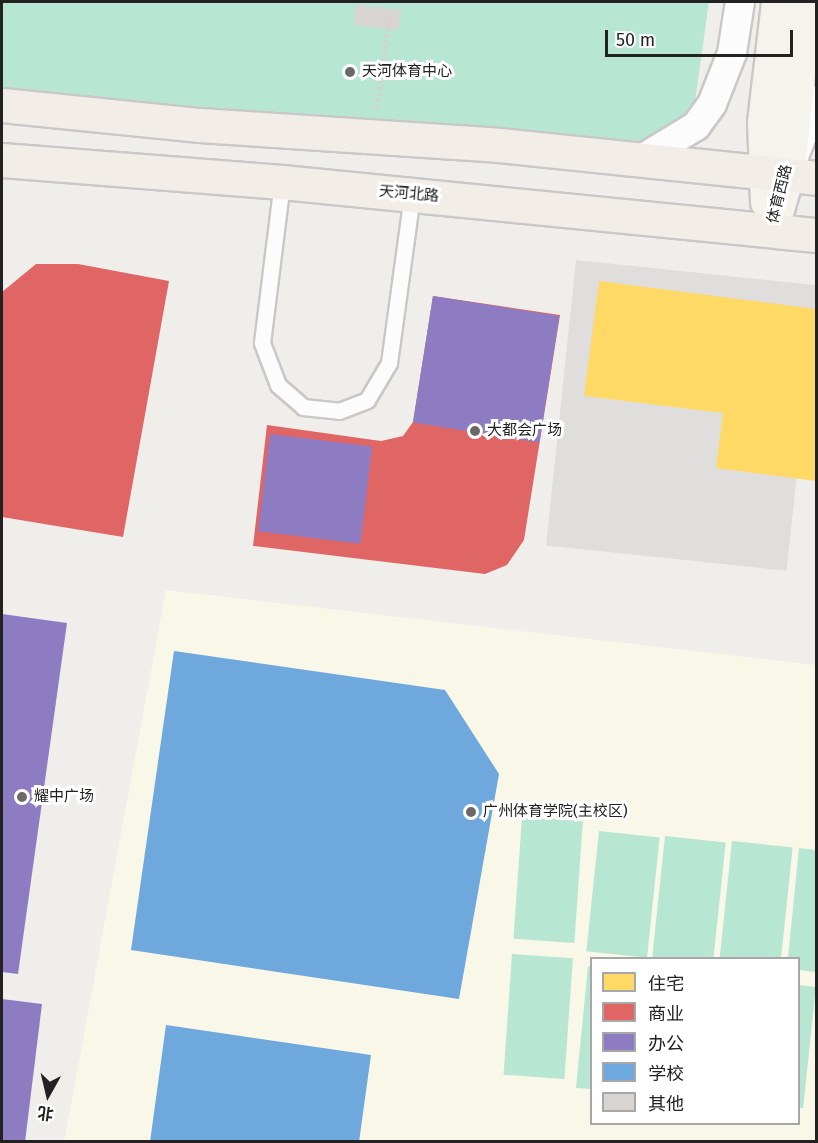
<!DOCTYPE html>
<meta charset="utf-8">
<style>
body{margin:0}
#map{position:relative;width:818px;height:1143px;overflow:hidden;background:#f0eeeb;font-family:"Fira Sans","Noto Sans SC",sans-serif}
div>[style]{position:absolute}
.residential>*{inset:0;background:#dfdedc;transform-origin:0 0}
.education>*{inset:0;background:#f8f7e8}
.pitch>*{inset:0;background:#b7e6d2;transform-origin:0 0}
.homes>*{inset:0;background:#ffd966}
.shops>*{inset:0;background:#e06666}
.offices>*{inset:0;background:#8e7cc3;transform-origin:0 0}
.schools>*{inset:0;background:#6fa8dc}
.building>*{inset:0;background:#d7d4d2;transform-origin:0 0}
.path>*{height:4px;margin-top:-2px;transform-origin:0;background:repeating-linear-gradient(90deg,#dccecd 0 3px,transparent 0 6px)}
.roads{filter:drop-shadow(2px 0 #c9c8c7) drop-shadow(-2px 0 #c9c8c7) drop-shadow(0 2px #c9c8c7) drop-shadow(0 -2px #c9c8c7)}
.lane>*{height:15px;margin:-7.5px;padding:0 7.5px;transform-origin:7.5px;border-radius:7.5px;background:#fdfcfc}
.street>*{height:28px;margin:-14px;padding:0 14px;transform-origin:14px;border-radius:14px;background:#fdfcfc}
.secondary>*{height:33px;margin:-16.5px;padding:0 16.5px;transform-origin:16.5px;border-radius:16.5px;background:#f4f4ed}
.primary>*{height:33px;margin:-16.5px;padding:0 16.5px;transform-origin:16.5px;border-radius:16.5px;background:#f3ede7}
.dots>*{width:16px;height:16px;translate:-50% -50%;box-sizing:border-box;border:3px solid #fff;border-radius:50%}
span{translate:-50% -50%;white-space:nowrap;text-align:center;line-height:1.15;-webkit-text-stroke:6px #fff;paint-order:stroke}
.poi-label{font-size:15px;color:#222}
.left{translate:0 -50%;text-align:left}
.street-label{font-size:15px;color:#222}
.frame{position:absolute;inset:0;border:3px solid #222;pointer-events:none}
.legend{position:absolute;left:590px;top:957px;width:210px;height:168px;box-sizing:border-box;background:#fff;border:2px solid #a7a7a7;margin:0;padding:8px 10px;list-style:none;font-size:18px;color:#222}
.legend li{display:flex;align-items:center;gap:12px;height:30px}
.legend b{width:30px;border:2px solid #a7a7a7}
.north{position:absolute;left:18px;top:1065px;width:60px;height:60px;-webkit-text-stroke:4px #fff;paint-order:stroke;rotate:188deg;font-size:16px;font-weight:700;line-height:24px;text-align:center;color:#222}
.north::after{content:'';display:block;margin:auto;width:21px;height:27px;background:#222;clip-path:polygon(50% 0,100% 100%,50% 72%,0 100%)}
.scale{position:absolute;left:605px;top:30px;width:188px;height:27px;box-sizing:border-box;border:3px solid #222;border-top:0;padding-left:8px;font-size:18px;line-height:21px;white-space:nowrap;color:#222;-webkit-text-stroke:4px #fff;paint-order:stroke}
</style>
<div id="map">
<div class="residential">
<div style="left:576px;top:260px;width:242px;height:287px;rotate:6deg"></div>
</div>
<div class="education">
<div style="clip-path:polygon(evenodd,166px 590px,816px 665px,816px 1141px,64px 1142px,166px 590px,592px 958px,798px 958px,798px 1124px,592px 1124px,592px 958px)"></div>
</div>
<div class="pitch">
<div style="clip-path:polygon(2px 2px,709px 2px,685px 172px,2px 98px)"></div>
<div style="left:522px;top:817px;width:61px;height:122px;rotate:4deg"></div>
<div style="left:599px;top:831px;width:61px;height:121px;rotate:6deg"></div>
<div style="left:665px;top:836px;width:61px;height:122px;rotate:6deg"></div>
<div style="left:732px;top:841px;width:61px;height:118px;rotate:6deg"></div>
<div style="clip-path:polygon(799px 848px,816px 850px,816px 972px,799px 970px,798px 958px,788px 958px)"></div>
<div style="left:512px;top:954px;width:61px;height:121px;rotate:4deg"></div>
<div style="clip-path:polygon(588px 966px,592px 967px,591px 1089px,576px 1088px)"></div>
<div style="left:798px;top:985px;width:18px;height:122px;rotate:6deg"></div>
</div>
<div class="homes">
<div style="clip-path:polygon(599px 281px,816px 309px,816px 481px,716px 468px,723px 413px,584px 396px)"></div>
</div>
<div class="shops">
<div style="clip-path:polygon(36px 264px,78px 264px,169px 281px,123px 537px,2px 517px,2px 292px)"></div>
<div style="clip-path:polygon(433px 296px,560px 315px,524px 540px,507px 565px,485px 574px,253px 546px,267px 425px,381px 441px,403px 436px,413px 422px)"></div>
</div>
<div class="offices">
<div style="left:433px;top:296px;width:128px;height:128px;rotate:9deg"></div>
<div style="left:270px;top:434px;width:103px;height:98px;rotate:7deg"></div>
<div style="clip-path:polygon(2px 614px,67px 623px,18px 974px,2px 972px)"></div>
<div style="clip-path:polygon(2px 999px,42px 1004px,25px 1142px,2px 1142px)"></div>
</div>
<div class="schools">
<div style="clip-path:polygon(174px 651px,445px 690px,499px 774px,459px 999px,131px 950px)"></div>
<div style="clip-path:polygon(166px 1025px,371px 1055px,359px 1142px,150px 1142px)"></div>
</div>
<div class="building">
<div style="left:356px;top:5px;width:45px;height:20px;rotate:6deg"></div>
</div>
<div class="path">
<div style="left:377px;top:108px;width:89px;rotate:-82.2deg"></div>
</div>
<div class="roads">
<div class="lane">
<div style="left:282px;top:182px;width:162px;rotate:97.1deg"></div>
<div style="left:262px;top:343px;width:45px;rotate:69.1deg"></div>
<div style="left:278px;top:385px;width:33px;rotate:41deg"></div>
<div style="left:303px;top:407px;width:36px;rotate:6deg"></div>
<div style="left:339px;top:411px;width:30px;rotate:-21deg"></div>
<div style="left:367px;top:400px;width:43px;rotate:-59.3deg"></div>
<div style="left:389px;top:363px;width:171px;rotate:-82.2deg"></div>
</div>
<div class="street">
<div style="left:795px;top:154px;width:58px;rotate:-68.7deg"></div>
<div style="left:640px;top:160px;width:66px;rotate:-31.3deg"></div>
<div style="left:696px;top:126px;width:27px;rotate:-54deg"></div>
<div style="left:712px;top:104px;width:55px;rotate:-68.6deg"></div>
<div style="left:732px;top:53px;width:52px;rotate:-81.1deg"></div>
</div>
<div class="secondary">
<div style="left:767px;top:202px;width:80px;rotate:-92.1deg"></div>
<div style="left:764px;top:122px;width:121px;rotate:-83.3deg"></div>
<div style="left:771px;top:230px;width:57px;rotate:-73.8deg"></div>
<div style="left:787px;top:175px;width:174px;rotate:-83.7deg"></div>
</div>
<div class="primary">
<div style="left:2px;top:105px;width:199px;rotate:5.8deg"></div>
<div style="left:200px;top:125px;width:300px;rotate:3.8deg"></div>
<div style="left:499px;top:145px;width:319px;rotate:5.9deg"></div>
<div style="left:2px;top:160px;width:281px;rotate:4.5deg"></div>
<div style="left:282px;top:182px;width:537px;rotate:5.67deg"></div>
</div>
</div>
<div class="dots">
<div style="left:350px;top:72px;background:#6a6968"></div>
<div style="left:475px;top:431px;background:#6a6968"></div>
<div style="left:22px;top:797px;background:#6a6968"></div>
<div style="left:471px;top:812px;background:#6a6968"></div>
</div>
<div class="poi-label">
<span class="left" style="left:362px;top:72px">天河体育中心</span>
<span class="left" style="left:487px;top:431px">大都会广场</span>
<span class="left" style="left:34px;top:797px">耀中广场</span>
<span class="left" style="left:483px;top:812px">广州体育学院(主校区)</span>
</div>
<div class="street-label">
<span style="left:409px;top:194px;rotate:5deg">天河北路</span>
<span style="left:780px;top:194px;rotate:-76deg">体育西路</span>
</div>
<div class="frame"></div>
<ul class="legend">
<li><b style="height:16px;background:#ffd966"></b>住宅</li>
<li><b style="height:16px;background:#e06666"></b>商业</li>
<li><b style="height:16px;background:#8e7cc3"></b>办公</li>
<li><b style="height:16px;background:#6fa8dc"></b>学校</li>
<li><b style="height:16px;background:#d7d4d2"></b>其他</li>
</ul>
<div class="north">北</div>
<div class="scale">50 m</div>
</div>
